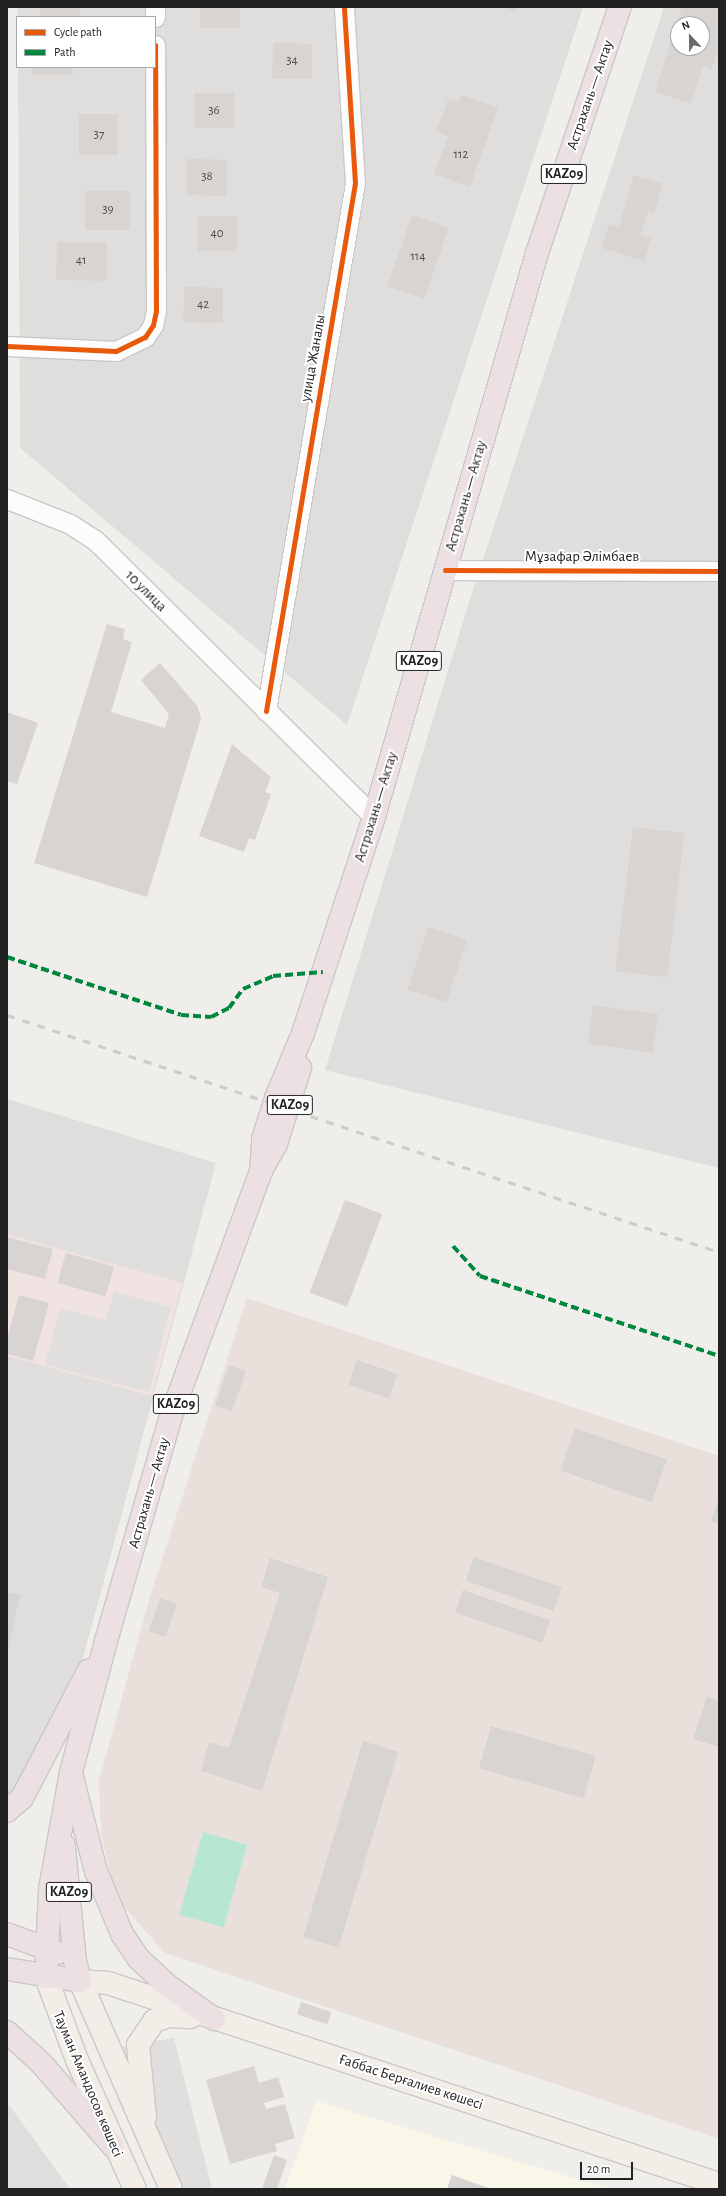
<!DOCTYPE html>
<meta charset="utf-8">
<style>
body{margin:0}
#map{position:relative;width:726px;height:2196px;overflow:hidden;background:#f0eeeb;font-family:"Alegreya Sans",sans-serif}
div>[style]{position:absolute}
.residential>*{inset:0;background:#dfdedc}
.commercial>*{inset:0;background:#f1e3e1}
.education>*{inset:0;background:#f8f7e8}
.military>*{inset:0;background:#eae0db}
.pitch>*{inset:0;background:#b7e6d2;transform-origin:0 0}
.parking>*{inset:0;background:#e0dfde}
.building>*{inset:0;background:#d7d4d2;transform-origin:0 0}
.roads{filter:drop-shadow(1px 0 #c9c8c7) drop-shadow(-1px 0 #c9c8c7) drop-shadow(0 1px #c9c8c7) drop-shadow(0 -1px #c9c8c7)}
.minor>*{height:19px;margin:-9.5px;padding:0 9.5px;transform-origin:9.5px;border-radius:9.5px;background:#fdfcfc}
.major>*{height:22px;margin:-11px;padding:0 11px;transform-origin:11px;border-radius:11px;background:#f3ede7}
.highway>*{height:22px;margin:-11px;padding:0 11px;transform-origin:11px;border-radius:11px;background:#ece0e2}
.rail>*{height:3px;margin-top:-1.5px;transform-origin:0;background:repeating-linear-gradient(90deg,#ccc 0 8px,transparent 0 16px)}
.quiet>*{height:4px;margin-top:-2px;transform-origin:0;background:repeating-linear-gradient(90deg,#00873e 0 8px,transparent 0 12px)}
.cycleway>*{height:5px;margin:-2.5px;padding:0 2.5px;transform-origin:2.5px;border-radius:2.5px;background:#e8590c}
span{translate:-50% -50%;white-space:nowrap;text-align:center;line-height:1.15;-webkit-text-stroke:4px #fff;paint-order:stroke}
.number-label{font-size:13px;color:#4f4e4e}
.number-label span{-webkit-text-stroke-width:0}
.shield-label span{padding:1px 3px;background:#fff;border:1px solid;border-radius:3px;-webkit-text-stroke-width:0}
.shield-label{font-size:14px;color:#222;font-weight:700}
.street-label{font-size:15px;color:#222}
.frame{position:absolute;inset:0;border:8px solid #222;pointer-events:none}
.legend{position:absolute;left:16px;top:16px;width:140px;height:52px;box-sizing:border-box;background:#fff;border:1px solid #a7a7a7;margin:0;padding:5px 7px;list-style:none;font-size:12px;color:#222}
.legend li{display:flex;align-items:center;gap:8px;height:20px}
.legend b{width:20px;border:1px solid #a7a7a7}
.north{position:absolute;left:670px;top:16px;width:40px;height:40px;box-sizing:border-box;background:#fff;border:1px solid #a7a7a7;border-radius:50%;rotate:338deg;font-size:11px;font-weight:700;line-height:16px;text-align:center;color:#222}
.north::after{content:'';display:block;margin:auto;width:14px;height:18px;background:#6a6968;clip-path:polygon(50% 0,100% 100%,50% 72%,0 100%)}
.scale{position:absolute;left:580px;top:2162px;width:53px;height:18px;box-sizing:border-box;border:2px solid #222;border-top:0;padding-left:5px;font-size:12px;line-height:14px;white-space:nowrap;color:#222;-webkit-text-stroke:3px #fff;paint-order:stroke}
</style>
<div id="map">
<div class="residential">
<div style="clip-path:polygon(17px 7px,583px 7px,347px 725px,20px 448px,18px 67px,155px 67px,155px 17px,18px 17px)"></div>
<div style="clip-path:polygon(evenodd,664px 7px,719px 7px,719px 1168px,325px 1070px,470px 599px,664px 7px,678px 24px,702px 24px,702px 48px,678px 48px,678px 24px)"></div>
<div style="clip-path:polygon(7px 1099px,216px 1163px,64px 1729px,7px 1804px)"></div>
<div style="clip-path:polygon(7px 2102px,70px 2189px,7px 2189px)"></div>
</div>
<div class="commercial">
<div style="clip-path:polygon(7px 1234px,182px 1283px,152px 1396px,7px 1356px)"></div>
</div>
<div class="education">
<div style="clip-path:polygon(316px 2101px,610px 2189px,285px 2189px)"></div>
</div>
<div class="military">
<div style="clip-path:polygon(247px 1298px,719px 1456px,719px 2139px,165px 1953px,117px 1899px,101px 1835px,99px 1780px,151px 1593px)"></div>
</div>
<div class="pitch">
<div style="left:203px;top:1832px;width:46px;height:86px;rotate:16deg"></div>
</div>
<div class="parking">
<div style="clip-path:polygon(114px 1292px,171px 1307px,149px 1392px,45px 1365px,60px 1308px,106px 1320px)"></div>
<div style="clip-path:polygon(27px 1595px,69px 1624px,73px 1644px,48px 1756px,7px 1747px,7px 1687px)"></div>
<div style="clip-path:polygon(174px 2038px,212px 2189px,178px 2189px,117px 2047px)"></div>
</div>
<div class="building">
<div style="left:40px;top:7px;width:40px;height:9px"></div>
<div style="left:200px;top:7px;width:40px;height:21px"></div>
<div style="clip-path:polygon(504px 7px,516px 7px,515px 11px)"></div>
<div style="clip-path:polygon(evenodd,682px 7px,719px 7px,719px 47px,712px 69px,703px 66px,691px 103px,655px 92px,682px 7px,678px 24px,702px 24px,702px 48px,678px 48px,678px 24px)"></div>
<div style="left:273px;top:43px;width:39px;height:35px;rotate:1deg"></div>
<div style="left:33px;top:67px;width:40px;height:8px"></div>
<div style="left:194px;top:93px;width:40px;height:35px"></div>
<div style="clip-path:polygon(462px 95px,498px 108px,470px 187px,434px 174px,448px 136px,436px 132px,448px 99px,459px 102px)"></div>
<div style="left:118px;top:114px;width:41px;height:39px;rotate:90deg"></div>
<div style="left:187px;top:159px;width:40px;height:36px;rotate:1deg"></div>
<div style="clip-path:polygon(634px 175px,663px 184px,654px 213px,648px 211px,641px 235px,651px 239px,644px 261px,602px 248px,609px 224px,619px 227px)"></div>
<div style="left:85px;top:191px;width:45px;height:39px"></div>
<div style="left:412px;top:215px;width:39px;height:75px;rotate:19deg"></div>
<div style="left:198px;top:216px;width:39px;height:35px"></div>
<div style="left:57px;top:242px;width:50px;height:38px;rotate:1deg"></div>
<div style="left:184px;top:287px;width:39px;height:35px;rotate:1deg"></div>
<div style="clip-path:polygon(107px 624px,125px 629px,123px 639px,132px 642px,111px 712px,165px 728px,169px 714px,141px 680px,160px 663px,198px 707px,201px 719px,147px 897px,34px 863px)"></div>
<div style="clip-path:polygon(7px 712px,38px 723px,17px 784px,7px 781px)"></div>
<div style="clip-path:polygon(232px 744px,271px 777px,265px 792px,271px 794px,255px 840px,249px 838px,244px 852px,199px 836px)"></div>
<div style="left:633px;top:827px;width:52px;height:145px;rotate:7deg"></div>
<div style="left:428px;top:927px;width:41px;height:66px;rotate:18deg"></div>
<div style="left:593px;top:1005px;width:66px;height:39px;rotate:8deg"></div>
<div style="left:345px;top:1200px;width:40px;height:99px;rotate:21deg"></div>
<div style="clip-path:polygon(7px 1237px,53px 1249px,45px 1279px,7px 1269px)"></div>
<div style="left:66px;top:1253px;width:50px;height:31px;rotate:16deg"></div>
<div style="clip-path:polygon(19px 1295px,49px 1303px,33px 1361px,7px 1354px,7px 1339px)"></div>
<div style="left:357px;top:1360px;width:43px;height:26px;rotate:19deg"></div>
<div style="left:229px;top:1365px;width:18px;height:43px;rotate:19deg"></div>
<div style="left:575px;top:1428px;width:97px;height:45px;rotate:19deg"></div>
<div style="clip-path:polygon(719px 1498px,719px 1524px,711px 1521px)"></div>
<div style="left:474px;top:1557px;width:93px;height:25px;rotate:19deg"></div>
<div style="clip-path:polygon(270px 1558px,328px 1577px,262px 1791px,201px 1771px,209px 1742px,229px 1748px,280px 1593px,261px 1587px)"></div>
<div style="left:463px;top:1590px;width:92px;height:24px;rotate:19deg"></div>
<div style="clip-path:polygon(7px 1592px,20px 1595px,8px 1648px,7px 1648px)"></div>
<div style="left:160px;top:1598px;width:18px;height:35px;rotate:19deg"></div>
<div style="clip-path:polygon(707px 1696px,719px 1701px,719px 1747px,693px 1739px)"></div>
<div style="left:491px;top:1726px;width:109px;height:44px;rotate:16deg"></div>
<div style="left:363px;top:1741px;width:37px;height:205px;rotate:17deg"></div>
<div style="left:301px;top:2002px;width:32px;height:13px;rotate:18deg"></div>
<div style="clip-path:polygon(254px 2066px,259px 2083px,278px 2077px,284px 2097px,264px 2103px,266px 2109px,285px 2104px,295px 2138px,275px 2144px,277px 2151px,230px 2164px,206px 2080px)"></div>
<div style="clip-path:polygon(274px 2155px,287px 2160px,277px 2189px,262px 2189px)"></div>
<div style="clip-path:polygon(452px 2175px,491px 2189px,447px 2189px)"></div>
</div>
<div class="roads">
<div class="minor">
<div style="left:155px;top:7px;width:10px;rotate:90deg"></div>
<div style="left:7px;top:346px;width:109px;rotate:2.6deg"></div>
<div style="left:116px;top:351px;width:32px;rotate:-26deg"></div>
<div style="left:145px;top:337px;width:14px;rotate:-56deg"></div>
<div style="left:153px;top:325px;width:14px;rotate:-78deg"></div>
<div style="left:156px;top:311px;width:266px;rotate:-90.2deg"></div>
<div style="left:7px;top:499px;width:68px;rotate:21.6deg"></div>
<div style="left:70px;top:524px;width:30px;rotate:33deg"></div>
<div style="left:95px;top:540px;width:393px;rotate:44.8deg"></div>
<div style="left:445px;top:570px;width:274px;rotate:0.2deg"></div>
<div style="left:266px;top:711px;width:535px;rotate:-80.43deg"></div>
<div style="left:355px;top:183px;width:176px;rotate:-93.6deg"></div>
</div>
<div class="major">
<div style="left:46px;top:1977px;width:89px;rotate:69.5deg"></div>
<div style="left:77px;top:2060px;width:141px;rotate:65.8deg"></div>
<div style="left:145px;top:2117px;width:72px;rotate:-95.6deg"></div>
<div style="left:138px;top:2045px;width:29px;rotate:-56deg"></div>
<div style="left:154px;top:2021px;width:16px;rotate:-18deg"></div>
<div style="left:169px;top:2016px;width:22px;rotate:3deg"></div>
<div style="left:171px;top:2189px;width:227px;rotate:-113.6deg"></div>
<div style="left:80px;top:1981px;width:28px;rotate:4deg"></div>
<div style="left:108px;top:1983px;width:643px;rotate:18.21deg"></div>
</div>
<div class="highway">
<div style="left:261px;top:1171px;width:32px;rotate:-86deg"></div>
<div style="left:263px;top:1139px;width:43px;rotate:-72.4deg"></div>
<div style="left:276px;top:1098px;width:70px;rotate:-67.4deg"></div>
<div style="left:303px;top:1033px;width:227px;rotate:-71.8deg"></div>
<div style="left:374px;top:817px;width:587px;rotate:-73.88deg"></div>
<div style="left:537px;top:253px;width:260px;rotate:-71.4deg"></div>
<div style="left:72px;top:1777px;width:97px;rotate:75.7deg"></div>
<div style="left:96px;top:1871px;width:68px;rotate:67.6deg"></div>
<div style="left:122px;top:1934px;width:30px;rotate:56deg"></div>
<div style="left:139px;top:1959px;width:38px;rotate:43deg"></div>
<div style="left:167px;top:1985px;width:58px;rotate:35.9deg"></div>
<div style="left:7px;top:1811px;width:20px;rotate:-41deg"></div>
<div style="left:22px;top:1798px;width:144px;rotate:-62.4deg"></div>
<div style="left:7px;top:1934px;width:54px;rotate:20.4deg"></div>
<div style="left:7px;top:1969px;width:74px;rotate:9.3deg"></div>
<div style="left:80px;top:1981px;width:21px;rotate:-104deg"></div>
<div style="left:75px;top:1961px;width:116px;rotate:-95.5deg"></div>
<div style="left:46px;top:1977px;width:88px;rotate:-87.4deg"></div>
<div style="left:50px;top:1889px;width:119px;rotate:-79.8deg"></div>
<div style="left:71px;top:1772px;width:136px;rotate:-75deg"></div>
<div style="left:106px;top:1641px;width:237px;rotate:-73.9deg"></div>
<div style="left:172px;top:1413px;width:258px;rotate:-69.8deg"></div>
<div style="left:261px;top:1171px;width:31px;rotate:-61deg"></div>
<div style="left:276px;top:1144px;width:80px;rotate:-72.5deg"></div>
<div style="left:7px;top:2032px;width:47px;rotate:42.4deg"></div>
<div style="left:42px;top:2064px;width:108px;rotate:49.1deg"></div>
</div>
</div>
<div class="rail">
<div style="left:7px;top:1015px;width:750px;rotate:18.41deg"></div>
</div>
<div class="quiet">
<div style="left:7px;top:957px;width:183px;rotate:18.4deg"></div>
<div style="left:181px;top:1015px;width:30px;rotate:4deg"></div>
<div style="left:211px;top:1017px;width:20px;rotate:-27deg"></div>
<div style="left:229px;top:1008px;width:24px;rotate:-54deg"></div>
<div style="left:243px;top:989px;width:33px;rotate:-23deg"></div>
<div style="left:273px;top:976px;width:50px;rotate:-4.6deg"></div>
<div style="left:453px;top:1246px;width:40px;rotate:48deg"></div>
<div style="left:480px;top:1276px;width:252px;rotate:18.5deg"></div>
</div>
<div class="cycleway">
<div style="left:7px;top:346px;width:109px;rotate:2.6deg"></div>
<div style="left:116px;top:351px;width:32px;rotate:-26deg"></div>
<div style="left:145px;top:337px;width:14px;rotate:-56deg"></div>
<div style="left:153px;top:325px;width:14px;rotate:-78deg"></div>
<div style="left:156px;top:311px;width:266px;rotate:-90.2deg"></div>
<div style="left:445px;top:570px;width:274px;rotate:0.2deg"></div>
<div style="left:266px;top:711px;width:535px;rotate:-80.43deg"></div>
<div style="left:355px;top:183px;width:176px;rotate:-93.6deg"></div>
</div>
<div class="number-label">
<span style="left:292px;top:61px">34</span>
<span style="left:214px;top:111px">36</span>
<span style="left:99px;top:135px">37</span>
<span style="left:461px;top:155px">112</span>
<span style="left:207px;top:177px">38</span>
<span style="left:108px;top:210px">39</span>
<span style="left:217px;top:234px">40</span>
<span style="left:418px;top:257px">114</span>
<span style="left:81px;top:261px">41</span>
<span style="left:203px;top:305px">42</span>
</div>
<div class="shield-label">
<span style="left:564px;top:174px">KAZ09</span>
<span style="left:419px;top:661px">KAZ09</span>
<span style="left:290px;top:1105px">KAZ09</span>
<span style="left:176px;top:1404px">KAZ09</span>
<span style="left:69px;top:1892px">KAZ09</span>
</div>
<div class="street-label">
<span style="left:590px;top:95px;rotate:-71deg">Астрахань — Актау</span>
<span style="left:313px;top:358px;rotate:-80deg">улица Жаналы</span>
<span style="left:466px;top:496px;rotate:-74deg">Астрахань — Актау</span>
<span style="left:582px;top:557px">Мұзафар Әлімбаев</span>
<span style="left:146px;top:591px;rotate:45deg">10 улица</span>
<span style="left:376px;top:807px;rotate:-73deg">Астрахань — Актау</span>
<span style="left:149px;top:1493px;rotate:-74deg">Астрахань — Актау</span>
<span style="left:411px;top:2082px;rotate:18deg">Ғаббас Берғалиев көшесі</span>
<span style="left:88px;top:2084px;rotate:67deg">Тауман Амандосов көшесі</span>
</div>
<div class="frame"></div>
<ul class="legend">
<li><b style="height:5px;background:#e8590c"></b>Cycle path</li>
<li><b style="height:5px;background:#00873e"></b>Path</li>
</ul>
<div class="north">N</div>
<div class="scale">20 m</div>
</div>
